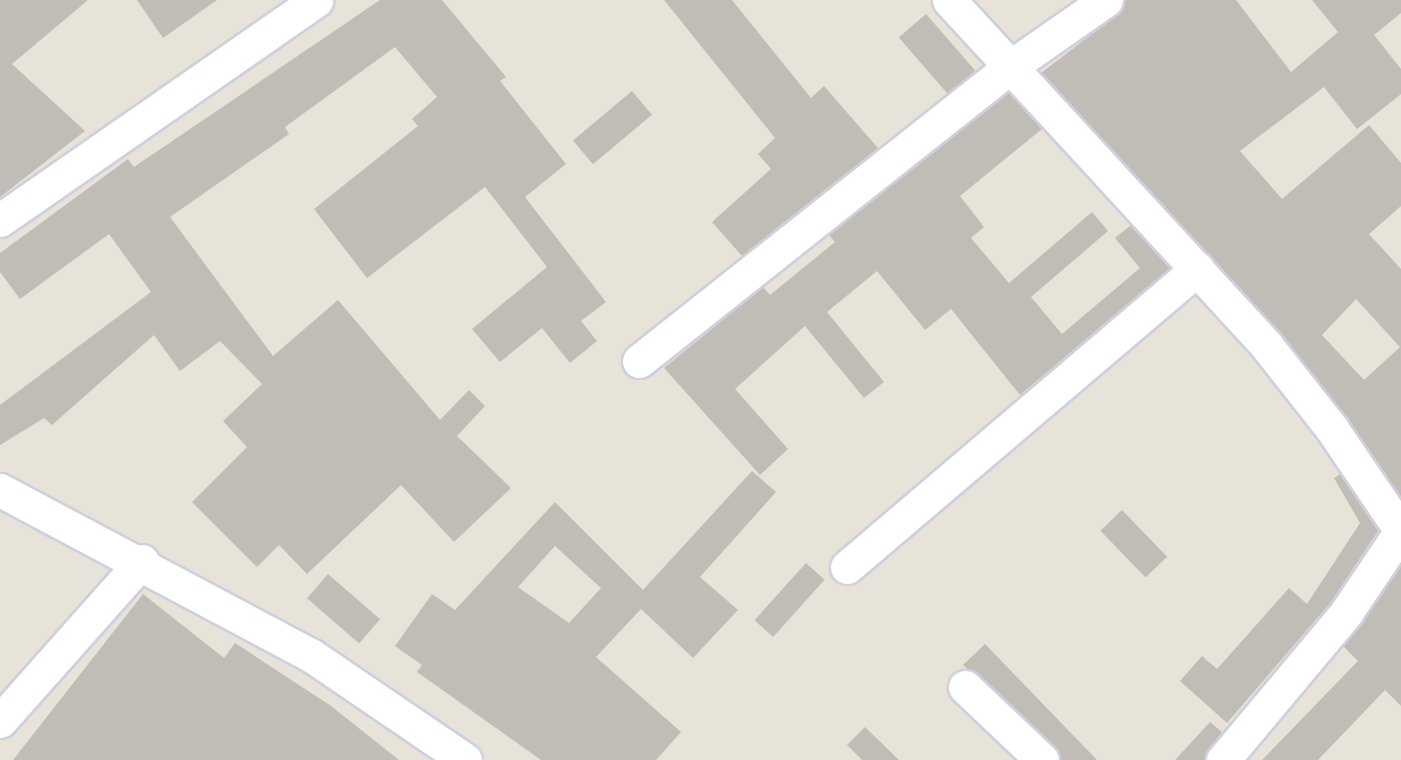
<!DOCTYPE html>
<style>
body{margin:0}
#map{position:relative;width:1401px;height:760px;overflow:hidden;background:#e8e3d9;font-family:"Noto Sans",sans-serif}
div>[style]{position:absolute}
.building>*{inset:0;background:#c0bdb6;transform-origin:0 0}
.roads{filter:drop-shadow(2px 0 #cfd0de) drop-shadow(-2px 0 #cfd0de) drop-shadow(0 2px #cfd0de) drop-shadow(0 -2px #cfd0de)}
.minor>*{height:33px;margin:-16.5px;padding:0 16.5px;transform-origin:16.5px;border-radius:16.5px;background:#fff}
.tertiary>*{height:33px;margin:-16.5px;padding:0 16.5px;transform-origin:16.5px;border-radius:16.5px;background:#fff}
.secondary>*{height:33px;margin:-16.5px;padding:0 16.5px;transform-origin:16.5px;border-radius:16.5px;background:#fff}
span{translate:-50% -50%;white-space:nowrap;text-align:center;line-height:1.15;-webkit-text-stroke:4.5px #fff;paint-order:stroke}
</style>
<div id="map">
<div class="building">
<div style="clip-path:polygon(0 0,88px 0,12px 64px,85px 131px,0 197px)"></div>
<div style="clip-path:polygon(137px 0,217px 0,163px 38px)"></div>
<div style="clip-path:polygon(380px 0,442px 0,506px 77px,500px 81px,566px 164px,525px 197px,606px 302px,581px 321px,597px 341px,570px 363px,542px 328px,500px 362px,472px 329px,547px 267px,485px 187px,367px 278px,314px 209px,418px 126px,412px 119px,437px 97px,395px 47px,285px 127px,289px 134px,170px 217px,273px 356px,338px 300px,440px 420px,469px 390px,485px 406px,457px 436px,511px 488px,454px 542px,401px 485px,307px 574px,279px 545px,257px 567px,192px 502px,247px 447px,223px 421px,262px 384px,220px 341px,180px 371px,154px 335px,52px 425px,44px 418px,0 445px,0 405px,151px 292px,109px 234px,20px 299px,0 272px,0 253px,128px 159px,134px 167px)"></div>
<div style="clip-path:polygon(664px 0,732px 0,811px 98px,824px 86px,878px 148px,742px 256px,712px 222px,771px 169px,758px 154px,775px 138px)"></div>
<div style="clip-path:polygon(evenodd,1126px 0,1236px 0,1291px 72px,1338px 32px,1312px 0,1401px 0,1401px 13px,1374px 35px,1401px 69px,1401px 94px,1357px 129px,1324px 87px,1240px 151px,1282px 199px,1369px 125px,1401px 163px,1401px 206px,1369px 234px,1401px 269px,1401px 498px,1281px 333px,1041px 73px,1117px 15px,1126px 0,1356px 299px,1400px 347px,1364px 380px,1322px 335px,1356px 299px)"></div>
<div style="left:926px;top:14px;width:75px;height:36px;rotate:49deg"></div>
<div style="left:632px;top:91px;width:31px;height:77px;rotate:50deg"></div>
<div style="clip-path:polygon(1008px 92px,1042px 129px,960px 196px,984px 227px,971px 238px,1009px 283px,1092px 212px,1108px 231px,1031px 297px,1062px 334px,1140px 268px,1115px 238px,1131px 225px,1170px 268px,1020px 395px,951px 309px,925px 330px,877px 271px,827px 312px,884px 382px,864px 398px,805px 326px,735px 389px,788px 449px,760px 475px,664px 368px,763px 287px,770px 295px,835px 242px,829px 235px)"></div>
<div style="clip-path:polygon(evenodd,752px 471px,776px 492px,700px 577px,738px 610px,693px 658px,641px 609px,596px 657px,681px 732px,656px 760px,541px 760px,417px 672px,422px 665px,395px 646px,432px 594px,455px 610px,555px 502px,643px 590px,752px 471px,555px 546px,601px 588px,569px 623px,518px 587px,555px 546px)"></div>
<div style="clip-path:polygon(1340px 474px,1378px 531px,1331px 602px,1227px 723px,1180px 681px,1202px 656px,1217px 669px,1289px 588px,1307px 604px,1360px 523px,1334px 478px)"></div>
<div style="left:1122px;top:510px;width:65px;height:30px;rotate:46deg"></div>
<div style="left:806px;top:563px;width:25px;height:77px;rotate:42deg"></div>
<div style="clip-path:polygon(1401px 565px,1401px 706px,1385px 690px,1318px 760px,1262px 760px,1358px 661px,1343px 646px)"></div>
<div style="left:328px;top:574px;width:69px;height:32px;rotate:41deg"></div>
<div style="clip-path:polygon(143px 594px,224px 658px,235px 643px,331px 706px,399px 760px,13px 760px)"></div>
<div style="clip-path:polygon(985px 644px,1097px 760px,1060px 760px,1055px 746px,963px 665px)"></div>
<div style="clip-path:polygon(1210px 722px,1222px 732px,1205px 760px,1175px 760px)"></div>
<div style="clip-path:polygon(865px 727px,899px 760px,862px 760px,847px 745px)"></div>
</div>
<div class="roads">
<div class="minor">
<div style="left:949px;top:0;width:469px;rotate:47.4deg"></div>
<div style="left:1266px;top:345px;width:107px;rotate:51.8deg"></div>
<div style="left:1332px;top:429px;width:123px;rotate:55.9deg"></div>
<div style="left:1401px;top:531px;width:99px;rotate:123.9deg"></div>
<div style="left:1346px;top:613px;width:192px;rotate:129.9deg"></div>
<div style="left:639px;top:361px;width:473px;rotate:-38.4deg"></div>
<div style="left:1010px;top:67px;width:117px;rotate:-34.9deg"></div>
<div style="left:847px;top:567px;width:460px;rotate:-40.4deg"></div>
<div style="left:965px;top:687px;width:106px;rotate:43.5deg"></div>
<div style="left:0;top:721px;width:214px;rotate:-48.4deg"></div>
</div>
<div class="tertiary">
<div style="left:0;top:220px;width:385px;rotate:-34.8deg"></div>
</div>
<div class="secondary">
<div style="left:0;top:490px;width:353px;rotate:28deg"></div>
<div style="left:312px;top:656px;width:185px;rotate:34.2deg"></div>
</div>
</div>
</div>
